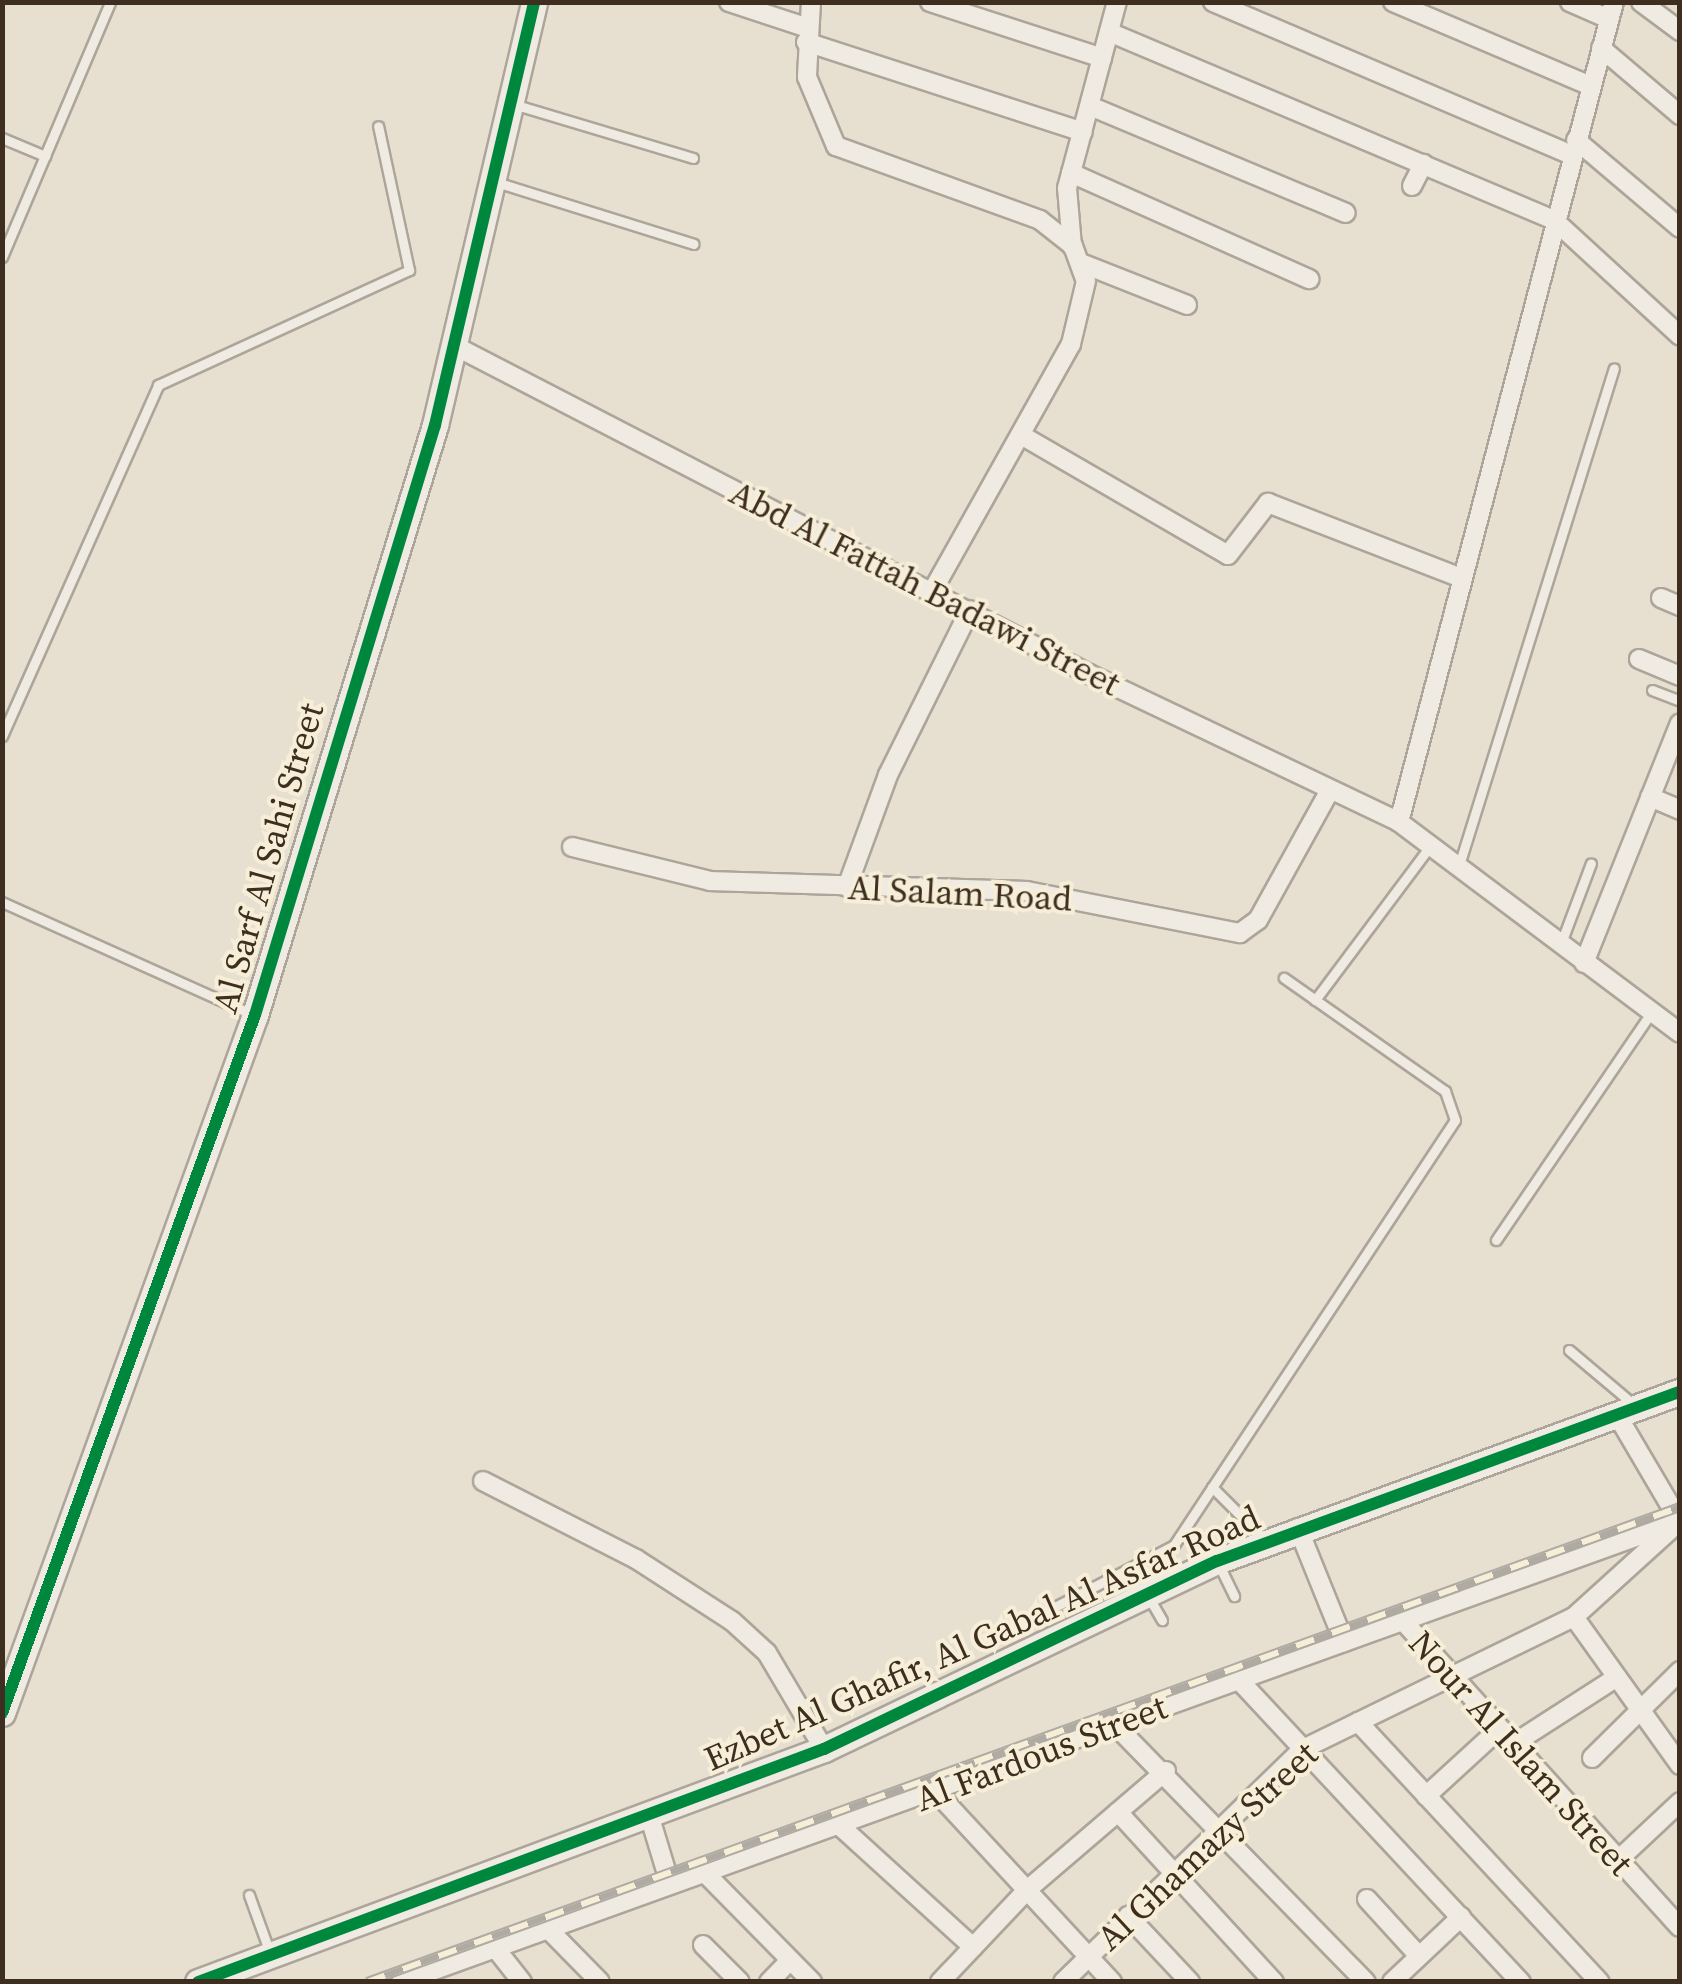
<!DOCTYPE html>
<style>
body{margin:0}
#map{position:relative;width:1682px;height:1984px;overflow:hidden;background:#e7e0d1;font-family:"Source Serif 4",serif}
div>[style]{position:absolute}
.roads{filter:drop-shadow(2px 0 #ada599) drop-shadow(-2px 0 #ada599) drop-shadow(0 2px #ada599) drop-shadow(0 -2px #ada599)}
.lane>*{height:9px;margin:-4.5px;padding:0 4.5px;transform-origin:4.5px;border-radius:4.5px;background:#efebe3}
.street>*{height:18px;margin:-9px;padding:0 9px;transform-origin:9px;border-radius:9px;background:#efebe3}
.secondary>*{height:25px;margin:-12.5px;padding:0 12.5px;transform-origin:12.5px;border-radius:12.5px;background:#efebe3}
.rail>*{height:10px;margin-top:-5px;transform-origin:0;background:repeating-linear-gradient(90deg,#f7eed8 0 19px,#afaaa2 0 38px);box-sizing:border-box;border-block:2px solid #afaaa2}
.cycleway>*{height:12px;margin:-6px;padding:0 6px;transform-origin:6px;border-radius:6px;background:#00873e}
span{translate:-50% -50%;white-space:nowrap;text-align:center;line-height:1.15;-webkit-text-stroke:8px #f7eed8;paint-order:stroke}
.street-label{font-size:35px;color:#3d2e20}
.frame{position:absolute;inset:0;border:5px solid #3d2e20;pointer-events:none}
</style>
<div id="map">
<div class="roads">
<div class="lane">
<div style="left:513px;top:104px;width:188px;rotate:16.7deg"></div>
<div style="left:2px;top:138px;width:47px;rotate:22.7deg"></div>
<div style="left:496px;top:182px;width:207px;rotate:17.4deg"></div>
<div style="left:2px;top:257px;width:277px;rotate:-67deg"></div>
<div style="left:1652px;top:690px;width:30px;rotate:21deg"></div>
<div style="left:2px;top:736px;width:384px;rotate:-66deg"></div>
<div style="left:158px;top:385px;width:276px;rotate:-24.6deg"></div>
<div style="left:409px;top:270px;width:147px;rotate:-102.1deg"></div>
<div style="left:1460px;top:862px;width:517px;rotate:-72.69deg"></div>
<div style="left:2px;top:902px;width:273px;rotate:24.2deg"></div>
<div style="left:1561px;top:943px;width:85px;rotate:-69.4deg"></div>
<div style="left:1315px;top:1000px;width:192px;rotate:-53.2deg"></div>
<div style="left:1496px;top:1240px;width:273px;rotate:-55.7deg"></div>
<div style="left:1569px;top:1350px;width:82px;rotate:40.1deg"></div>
<div style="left:1212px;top:1487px;width:74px;rotate:45deg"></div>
<div style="left:1218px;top:1563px;width:37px;rotate:64deg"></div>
<div style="left:1148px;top:1596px;width:28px;rotate:60deg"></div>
<div style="left:991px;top:1640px;width:206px;rotate:-27.4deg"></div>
<div style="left:1174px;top:1545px;width:509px;rotate:-56.53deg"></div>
<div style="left:1455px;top:1120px;width:31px;rotate:-109deg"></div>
<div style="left:1445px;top:1091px;width:197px;rotate:-144.9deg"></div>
<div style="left:249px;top:1895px;width:62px;rotate:70.1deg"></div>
</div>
<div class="street">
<div style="left:729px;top:2px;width:83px;rotate:18.2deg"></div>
<div style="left:811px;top:2px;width:75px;rotate:93.1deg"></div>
<div style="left:807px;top:77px;width:75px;rotate:67.2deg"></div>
<div style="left:836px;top:146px;width:217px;rotate:19.9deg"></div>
<div style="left:1040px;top:220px;width:42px;rotate:38.2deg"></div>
<div style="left:1073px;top:246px;width:37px;rotate:70deg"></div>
<div style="left:1086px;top:281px;width:65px;rotate:103.4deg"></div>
<div style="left:1071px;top:344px;width:282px;rotate:119.3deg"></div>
<div style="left:930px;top:2px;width:181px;rotate:18deg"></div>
<div style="left:1213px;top:2px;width:390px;rotate:23.1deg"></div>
<div style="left:1393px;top:2px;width:215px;rotate:23deg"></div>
<div style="left:1570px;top:2px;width:43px;rotate:23.6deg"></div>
<div style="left:1641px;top:2px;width:49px;rotate:36.6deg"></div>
<div style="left:1109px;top:32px;width:483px;rotate:22.9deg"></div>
<div style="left:1554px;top:220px;width:171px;rotate:42.6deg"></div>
<div style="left:806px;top:42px;width:291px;rotate:18deg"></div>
<div style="left:1601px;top:48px;width:104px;rotate:40.3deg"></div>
<div style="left:1090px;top:106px;width:277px;rotate:22.7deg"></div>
<div style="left:1576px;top:140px;width:136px;rotate:40.2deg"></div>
<div style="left:1071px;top:173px;width:261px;rotate:24deg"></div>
<div style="left:1412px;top:186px;width:25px;rotate:-63deg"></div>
<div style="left:1072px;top:246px;width:58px;rotate:-94.9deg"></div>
<div style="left:1067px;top:188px;width:193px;rotate:-75deg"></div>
<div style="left:1081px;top:263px;width:114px;rotate:21.6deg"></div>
<div style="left:455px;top:346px;width:714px;rotate:27.35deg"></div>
<div style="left:1089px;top:674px;width:344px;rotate:25.5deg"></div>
<div style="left:1399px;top:822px;width:351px;rotate:36.9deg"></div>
<div style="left:1021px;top:435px;width:239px;rotate:30.1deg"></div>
<div style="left:1228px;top:555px;width:66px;rotate:-52.4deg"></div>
<div style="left:1268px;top:503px;width:207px;rotate:21.2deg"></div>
<div style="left:1661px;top:598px;width:21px;rotate:23deg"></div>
<div style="left:1639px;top:659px;width:44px;rotate:22.5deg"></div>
<div style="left:1650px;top:797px;width:33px;rotate:23deg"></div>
<div style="left:1399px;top:822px;width:848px;rotate:-75.31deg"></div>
<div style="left:572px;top:847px;width:142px;rotate:13.8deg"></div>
<div style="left:710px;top:881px;width:317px;rotate:1.8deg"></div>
<div style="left:1027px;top:891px;width:217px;rotate:11.2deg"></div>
<div style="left:1240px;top:933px;width:22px;rotate:-36deg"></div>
<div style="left:1258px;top:920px;width:146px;rotate:-61deg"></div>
<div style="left:847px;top:887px;width:119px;rotate:-69.9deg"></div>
<div style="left:888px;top:775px;width:184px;rotate:-63.6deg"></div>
<div style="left:1584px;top:963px;width:258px;rotate:-68.2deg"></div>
<div style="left:1617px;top:1415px;width:124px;rotate:59.5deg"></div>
<div style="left:483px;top:1481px;width:172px;rotate:27deg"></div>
<div style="left:636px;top:1559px;width:114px;rotate:32.9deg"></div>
<div style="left:732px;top:1621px;width:47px;rotate:42.4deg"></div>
<div style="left:767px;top:1653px;width:112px;rotate:59.3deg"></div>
<div style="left:1298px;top:1528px;width:123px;rotate:68deg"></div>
<div style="left:1671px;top:1529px;width:131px;rotate:137.8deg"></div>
<div style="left:1574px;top:1617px;width:182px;rotate:54.4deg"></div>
<div style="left:1404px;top:1622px;width:411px;rotate:47.9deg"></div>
<div style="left:1238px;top:1679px;width:415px;rotate:47deg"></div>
<div style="left:1358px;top:1722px;width:355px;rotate:47.1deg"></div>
<div style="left:1115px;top:1725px;width:359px;rotate:45.7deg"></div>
<div style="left:1510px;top:1746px;width:127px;rotate:-32.8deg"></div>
<div style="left:1592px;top:1758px;width:124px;rotate:-44.7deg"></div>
<div style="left:937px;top:1793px;width:258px;rotate:47.2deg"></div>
<div style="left:1426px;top:1796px;width:96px;rotate:-42.5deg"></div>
<div style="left:1118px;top:1812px;width:231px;rotate:47.5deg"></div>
<div style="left:650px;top:1818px;width:69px;rotate:73.1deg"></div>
<div style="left:840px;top:1826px;width:180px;rotate:42.3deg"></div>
<div style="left:1617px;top:1861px;width:86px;rotate:-43.1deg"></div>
<div style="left:705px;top:1873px;width:153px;rotate:45.5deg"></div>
<div style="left:1367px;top:1899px;width:77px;rotate:47.6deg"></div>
<div style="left:1128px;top:1916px;width:91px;rotate:46.8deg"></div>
<div style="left:548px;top:1929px;width:74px;rotate:45.5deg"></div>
<div style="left:703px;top:1945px;width:52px;rotate:45deg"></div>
<div style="left:496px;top:1949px;width:42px;rotate:51.8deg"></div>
<div style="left:401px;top:1982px;width:1360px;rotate:-19.82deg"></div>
<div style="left:769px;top:1982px;width:30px;rotate:-46deg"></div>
<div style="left:940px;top:1982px;width:127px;rotate:-46.6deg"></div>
<div style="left:1027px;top:1890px;width:183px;rotate:-40.6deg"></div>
<div style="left:1063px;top:1982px;width:334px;rotate:-44.2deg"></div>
<div style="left:1303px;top:1749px;width:301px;rotate:-26deg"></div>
<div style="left:1392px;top:1982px;width:95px;rotate:-43.3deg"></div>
</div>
<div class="secondary">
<div style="left:2px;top:1713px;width:742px;rotate:-70.08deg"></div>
<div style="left:255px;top:1015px;width:617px;rotate:-73.03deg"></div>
<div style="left:435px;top:425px;width:434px;rotate:-76.8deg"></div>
<div style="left:198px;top:1982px;width:668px;rotate:-20.42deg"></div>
<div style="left:824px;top:1749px;width:436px;rotate:-25.6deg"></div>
<div style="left:1217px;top:1561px;width:493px;rotate:-20.1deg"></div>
</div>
</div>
<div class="rail">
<div style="left:367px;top:1982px;width:1396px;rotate:-19.89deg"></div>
</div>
<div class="cycleway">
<div style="left:2px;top:1713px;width:742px;rotate:-70.08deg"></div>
<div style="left:255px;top:1015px;width:617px;rotate:-73.03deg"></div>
<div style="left:435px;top:425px;width:434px;rotate:-76.8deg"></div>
<div style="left:198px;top:1982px;width:668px;rotate:-20.42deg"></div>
<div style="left:824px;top:1749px;width:436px;rotate:-25.6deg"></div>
<div style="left:1217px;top:1561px;width:493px;rotate:-20.1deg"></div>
</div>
<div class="street-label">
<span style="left:925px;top:588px;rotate:27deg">Abd Al Fattah Badawi Street</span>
<span style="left:268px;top:858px;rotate:-74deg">Al Sarf Al Sahi Street</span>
<span style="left:960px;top:893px;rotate:3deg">Al Salam Road</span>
<span style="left:982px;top:1638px;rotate:-24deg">Ezbet Al Ghafir, Al Gabal Al Asfar Road</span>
<span style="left:1041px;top:1753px;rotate:-21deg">Al Fardous Street</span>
<span style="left:1521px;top:1753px;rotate:48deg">Nour Al Islam Street</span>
<span style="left:1207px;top:1846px;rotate:-43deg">Al Ghamazy Street</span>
</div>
<div class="frame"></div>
</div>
